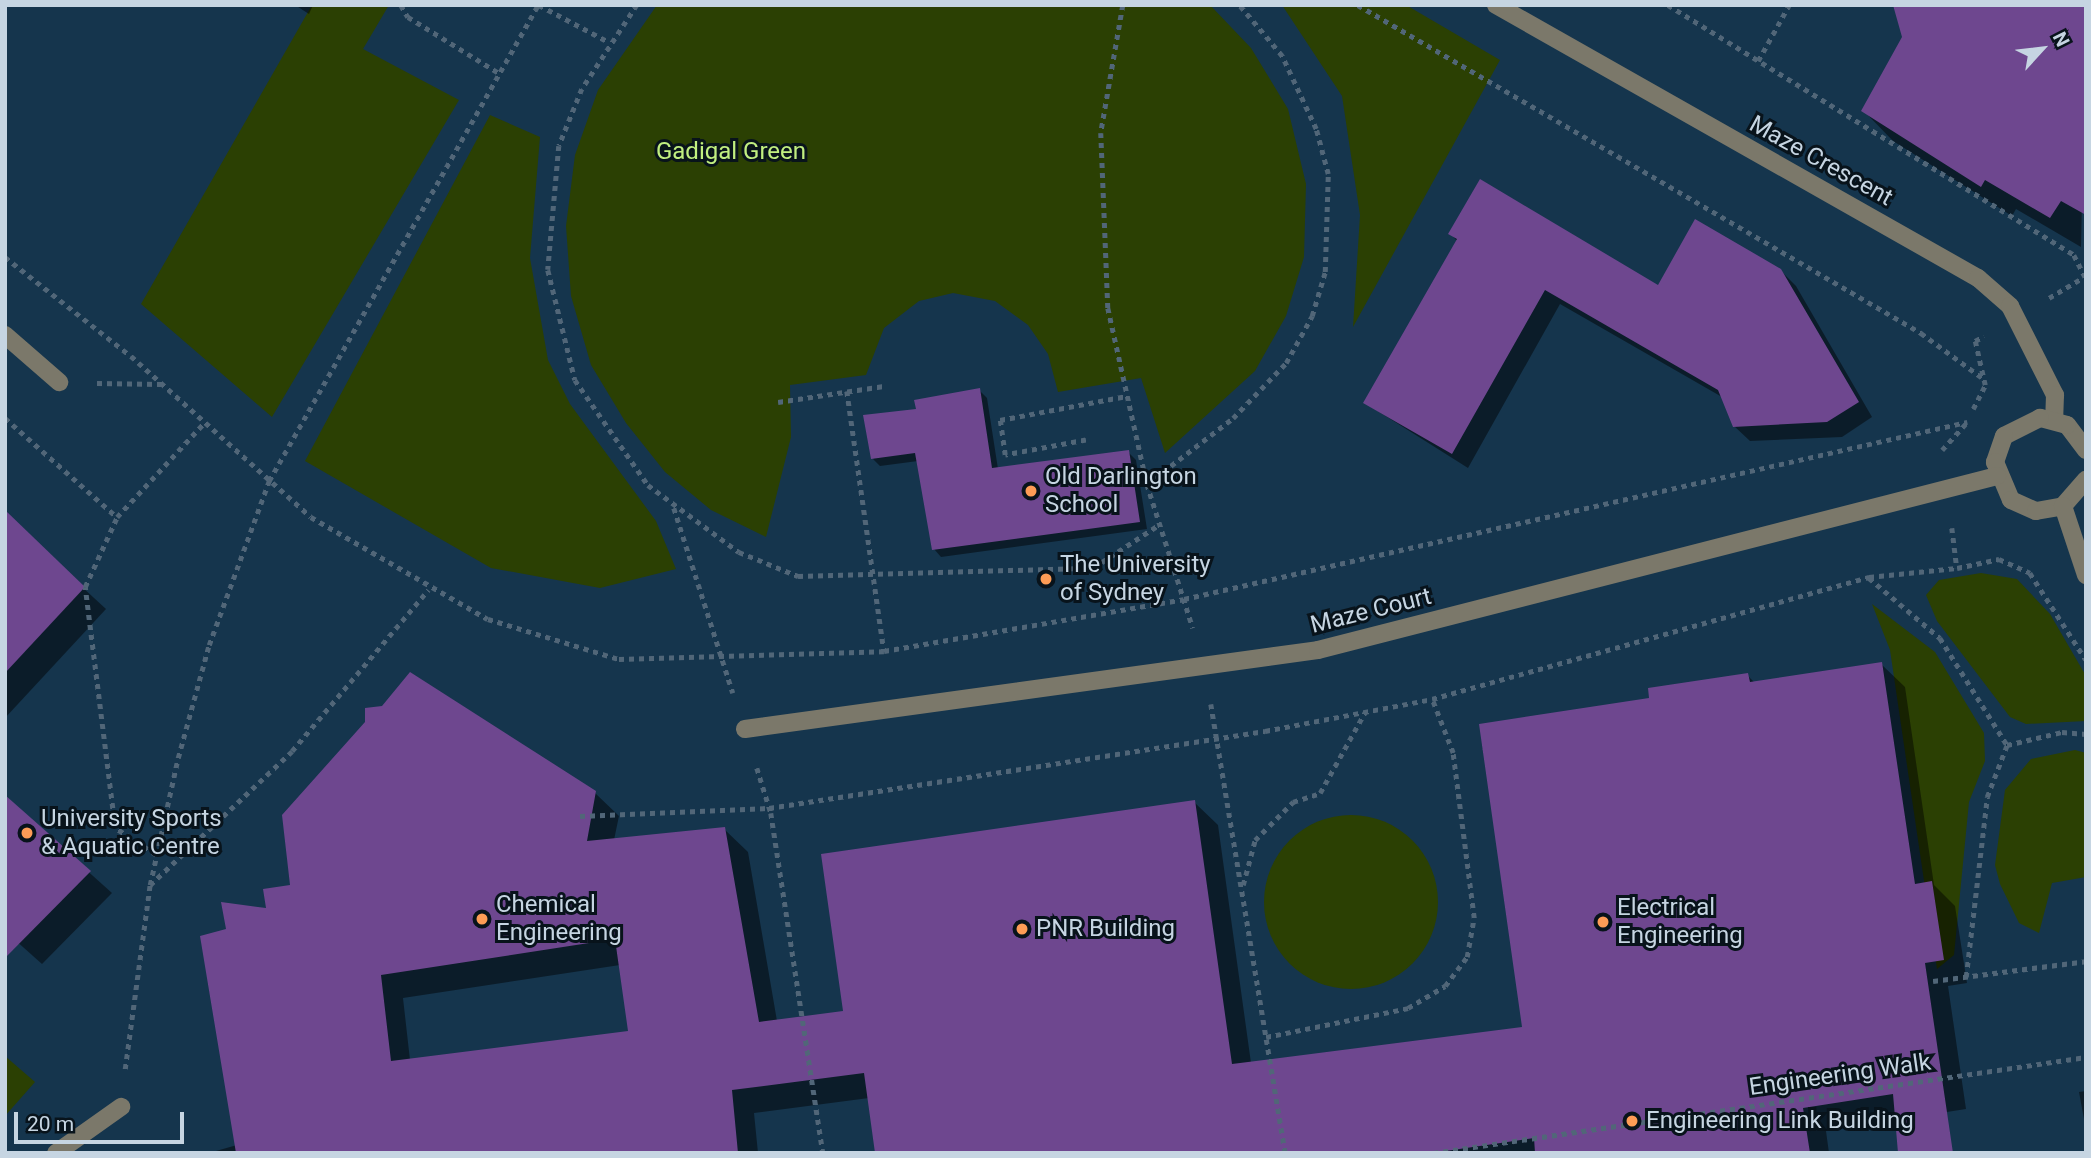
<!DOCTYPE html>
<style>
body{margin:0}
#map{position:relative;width:2091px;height:1158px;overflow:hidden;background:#122b3f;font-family:Roboto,sans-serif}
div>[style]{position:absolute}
.built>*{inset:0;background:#15354d;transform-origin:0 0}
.green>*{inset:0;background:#2b4003}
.round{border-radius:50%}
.shadow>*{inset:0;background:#0007}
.building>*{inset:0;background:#6e478f}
.path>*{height:4.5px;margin-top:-2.25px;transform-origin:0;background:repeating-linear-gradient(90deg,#516678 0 5px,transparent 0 10px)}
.minor>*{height:18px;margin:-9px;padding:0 9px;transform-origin:9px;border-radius:9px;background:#7b786a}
.dots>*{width:19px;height:19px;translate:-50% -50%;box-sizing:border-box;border:4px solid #08131b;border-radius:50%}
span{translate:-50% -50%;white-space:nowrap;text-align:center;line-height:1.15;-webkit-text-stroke:6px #08131b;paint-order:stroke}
.park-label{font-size:24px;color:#c1ef80}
.street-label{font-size:24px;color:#c6d5e2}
.poi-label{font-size:24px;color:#c6d5e2}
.left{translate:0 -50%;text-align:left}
.frame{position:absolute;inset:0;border:7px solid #c6d5e2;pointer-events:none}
.north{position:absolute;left:2007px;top:14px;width:70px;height:70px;-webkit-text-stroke:5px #08131b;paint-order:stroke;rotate:63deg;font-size:19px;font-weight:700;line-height:28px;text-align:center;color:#c6d5e2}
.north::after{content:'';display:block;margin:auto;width:24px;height:32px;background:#c6d5e2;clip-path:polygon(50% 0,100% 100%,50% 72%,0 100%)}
.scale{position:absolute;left:14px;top:1112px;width:170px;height:32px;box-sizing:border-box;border:4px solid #c6d5e2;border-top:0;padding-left:9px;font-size:21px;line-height:24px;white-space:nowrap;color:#c6d5e2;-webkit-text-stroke:5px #08131b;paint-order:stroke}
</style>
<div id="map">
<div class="built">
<div style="left:5px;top:5px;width:2081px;height:1148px"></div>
</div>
<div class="green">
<div style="clip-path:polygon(312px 5px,389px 5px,363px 49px,459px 100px,272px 417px,141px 304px)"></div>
<div style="clip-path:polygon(657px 5px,1210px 5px,1251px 48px,1288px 109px,1306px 184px,1304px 257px,1286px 316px,1255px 371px,1165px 453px,1141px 378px,1058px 392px,1048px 354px,1028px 325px,995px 301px,953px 293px,919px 301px,884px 328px,866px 375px,790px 385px,791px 437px,766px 537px,711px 510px,665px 472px,626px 423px,591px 365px,571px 296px,566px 226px,575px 155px,598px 90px)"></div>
<div style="clip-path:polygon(1282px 5px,1406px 5px,1500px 60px,1353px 327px,1360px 215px,1342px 96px)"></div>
<div style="clip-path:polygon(490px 115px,540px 137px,530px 258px,548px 360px,570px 404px,656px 521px,676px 569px,600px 588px,491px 568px,305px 461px)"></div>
<div style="clip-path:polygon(1981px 573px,2017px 579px,2050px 614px,2086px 676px,2086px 721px,2026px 724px,2010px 717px,1937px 621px,1926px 595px,1939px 580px)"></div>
<div style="clip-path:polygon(1872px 604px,1935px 652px,1984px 733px,1985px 761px,1969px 802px,1954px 955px,1937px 969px,1890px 650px)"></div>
<div style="clip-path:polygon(2075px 750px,2086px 753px,2086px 877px,2052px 883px,2039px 933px,2019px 923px,2000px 884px,1995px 865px,2005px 790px,2031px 759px)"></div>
<div class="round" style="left:1264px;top:815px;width:174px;height:174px"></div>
<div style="clip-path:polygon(5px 1056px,35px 1082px,5px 1116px)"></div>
</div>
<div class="shadow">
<div style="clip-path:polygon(295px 5px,313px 5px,309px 14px)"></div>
<div style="clip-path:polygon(2086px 5px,2081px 247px,2016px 209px,2012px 216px,1893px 141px,1863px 110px)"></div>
<div style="clip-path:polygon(1450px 233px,1659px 288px,1780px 270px,1796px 286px,1872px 417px,1842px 437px,1750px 441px,1734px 426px,1722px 397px,1560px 304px,1468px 468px,1365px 403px,1457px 241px)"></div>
<div style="clip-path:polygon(979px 390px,987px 398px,998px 469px,1128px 452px,1136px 460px,1147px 529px,941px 557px,934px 549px,918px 461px,880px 466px,873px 459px,918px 411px)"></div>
<div style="clip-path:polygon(5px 516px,106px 609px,5px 718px)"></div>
<div style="clip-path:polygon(evenodd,1881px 664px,1905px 687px,1934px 885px,1955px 906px,1967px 983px,1948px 986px,1966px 1109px,1826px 1131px,1829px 1153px,877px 1153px,869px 1098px,754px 1113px,758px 1153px,209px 1153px,237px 1145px,228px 931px,268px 910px,292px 887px,382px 708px,595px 793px,619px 816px,614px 840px,724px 829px,748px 852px,777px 1021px,845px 1012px,1194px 802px,1218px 825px,1251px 1063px,1524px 1029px,1650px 700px,1747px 675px,1755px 683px,1881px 664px,620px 965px,630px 1032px,410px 1060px,403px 998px,620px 965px)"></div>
<div style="clip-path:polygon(5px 797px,112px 893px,42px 964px,5px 931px)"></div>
<div style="clip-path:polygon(2086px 1091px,2086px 1130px,2079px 1092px)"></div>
</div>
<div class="building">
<div style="clip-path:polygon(1893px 5px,2086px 5px,2086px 215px,2061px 201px,2050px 218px,1985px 180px,1981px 187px,1861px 111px,1902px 37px)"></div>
<div style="clip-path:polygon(1480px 179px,1658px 285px,1695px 219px,1781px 269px,1859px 402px,1827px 422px,1733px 427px,1718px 390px,1545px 290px,1452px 454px,1363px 403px,1457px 239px,1448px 234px)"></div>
<div style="clip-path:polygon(980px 388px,992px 468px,1129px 450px,1140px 522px,932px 550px,915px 453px,871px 459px,863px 415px,916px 409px,914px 400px)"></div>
<div style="clip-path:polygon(5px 510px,85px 587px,5px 673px)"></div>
<div style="clip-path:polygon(evenodd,1882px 662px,1915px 884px,1932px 881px,1944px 960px,1925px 963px,1953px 1153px,1898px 1153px,1893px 1094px,1803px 1108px,1810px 1153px,1535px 1153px,1534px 1138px,1432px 1153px,875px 1153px,864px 1073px,732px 1090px,738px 1153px,236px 1153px,200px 936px,226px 929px,221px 902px,266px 908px,263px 889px,290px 885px,282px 815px,365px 722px,365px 708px,382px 706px,410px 672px,596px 791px,587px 841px,725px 827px,759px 1022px,843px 1011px,821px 854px,1195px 800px,1232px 1064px,1522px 1027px,1479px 724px,1649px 698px,1648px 688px,1748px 673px,1750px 682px,1882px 662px,615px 939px,628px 1031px,391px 1061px,381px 975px,615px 939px)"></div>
<div style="clip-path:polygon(5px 795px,91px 871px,5px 958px)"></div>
</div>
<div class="path">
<div style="left:401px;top:5px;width:14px;rotate:60deg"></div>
<div style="left:408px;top:17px;width:107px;rotate:31.6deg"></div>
<div style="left:539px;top:5px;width:79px;rotate:27.9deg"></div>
<div style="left:637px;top:5px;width:100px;rotate:123.2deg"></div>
<div style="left:582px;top:89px;width:61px;rotate:112deg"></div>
<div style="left:559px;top:146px;width:124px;rotate:95.1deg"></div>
<div style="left:548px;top:270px;width:113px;rotate:76.2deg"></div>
<div style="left:575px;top:380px;width:128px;rotate:55.2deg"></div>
<div style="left:648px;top:485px;width:113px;rotate:36.4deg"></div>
<div style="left:739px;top:552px;width:64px;rotate:22.1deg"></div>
<div style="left:798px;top:576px;width:295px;rotate:-1.6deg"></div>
<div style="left:1093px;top:568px;width:80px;rotate:-33.3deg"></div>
<div style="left:1123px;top:5px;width:130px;rotate:99.8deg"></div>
<div style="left:1101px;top:133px;width:175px;rotate:87.7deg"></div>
<div style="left:1108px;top:308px;width:180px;rotate:77.5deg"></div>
<div style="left:1147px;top:484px;width:151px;rotate:72.3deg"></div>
<div style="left:1358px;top:5px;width:652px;rotate:30.22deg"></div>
<div style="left:1921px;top:333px;width:78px;rotate:36.1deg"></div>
<div style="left:1668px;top:5px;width:477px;rotate:31.6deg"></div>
<div style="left:2074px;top:255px;width:27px;rotate:63deg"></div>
<div style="left:1758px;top:61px;width:64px;rotate:-61deg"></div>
<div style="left:5px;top:257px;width:160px;rotate:38.2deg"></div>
<div style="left:131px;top:356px;width:241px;rotate:41.8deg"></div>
<div style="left:311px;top:517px;width:204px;rotate:30deg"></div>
<div style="left:488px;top:619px;width:137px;rotate:17deg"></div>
<div style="left:619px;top:659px;width:265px;rotate:-1.7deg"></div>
<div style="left:884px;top:651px;width:304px;rotate:-9.8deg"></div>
<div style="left:1184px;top:599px;width:803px;rotate:-12.74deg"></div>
<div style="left:2049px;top:298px;width:41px;rotate:-31deg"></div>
<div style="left:97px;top:383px;width:64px;rotate:0.9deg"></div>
<div style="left:847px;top:391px;width:263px;rotate:81.9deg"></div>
<div style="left:778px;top:402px;width:107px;rotate:-8.6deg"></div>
<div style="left:1973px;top:409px;width:27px;rotate:-63deg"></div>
<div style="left:1985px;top:385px;width:45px;rotate:-102.8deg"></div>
<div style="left:1975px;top:341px;width:10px;rotate:-29deg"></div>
<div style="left:5px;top:418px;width:149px;rotate:41.5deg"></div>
<div style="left:1086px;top:440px;width:82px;rotate:169.5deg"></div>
<div style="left:1005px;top:455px;width:35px;rotate:-98deg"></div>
<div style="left:1000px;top:420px;width:129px;rotate:-10.7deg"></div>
<div style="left:1942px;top:450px;width:36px;rotate:-48deg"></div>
<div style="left:1147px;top:484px;width:108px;rotate:-37.5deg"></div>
<div style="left:1233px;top:418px;width:76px;rotate:-46.1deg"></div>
<div style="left:1286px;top:363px;width:54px;rotate:-61deg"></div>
<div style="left:1312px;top:316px;width:46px;rotate:-73.5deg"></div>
<div style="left:1325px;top:272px;width:98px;rotate:-88.2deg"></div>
<div style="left:1328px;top:174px;width:47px;rotate:-104.9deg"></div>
<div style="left:1316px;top:129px;width:81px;rotate:-115deg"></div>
<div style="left:1282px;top:56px;width:67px;rotate:-130.1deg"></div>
<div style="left:674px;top:508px;width:194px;rotate:72.3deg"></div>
<div style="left:1952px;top:528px;width:40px;rotate:82.9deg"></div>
<div style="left:1957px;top:568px;width:43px;rotate:-12.1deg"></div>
<div style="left:1999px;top:559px;width:34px;rotate:24deg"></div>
<div style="left:2030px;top:573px;width:103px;rotate:57.2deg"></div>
<div style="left:1869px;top:578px;width:93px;rotate:40.2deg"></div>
<div style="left:1940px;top:638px;width:126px;rotate:57.9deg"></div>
<div style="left:1211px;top:704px;width:455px;rotate:80.6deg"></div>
<div style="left:2007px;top:745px;width:57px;rotate:-13.3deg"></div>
<div style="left:2062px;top:732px;width:24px;rotate:5deg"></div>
<div style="left:757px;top:768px;width:47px;rotate:72.7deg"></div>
<div style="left:771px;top:813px;width:344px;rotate:81.3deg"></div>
<div style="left:580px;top:816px;width:189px;rotate:-2.4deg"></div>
<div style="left:769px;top:808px;width:502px;rotate:-8.82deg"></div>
<div style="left:1265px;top:731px;width:170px;rotate:-10.8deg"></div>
<div style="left:1432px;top:699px;width:454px;rotate:-15.6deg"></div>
<div style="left:1869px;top:577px;width:88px;rotate:-5.8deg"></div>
<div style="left:156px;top:855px;width:49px;rotate:-146.6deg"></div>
<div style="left:115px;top:828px;width:243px;rotate:-97.1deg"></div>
<div style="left:85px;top:587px;width:77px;rotate:-65.4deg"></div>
<div style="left:117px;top:517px;width:129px;rotate:-47.2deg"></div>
<div style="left:150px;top:885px;width:195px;rotate:-43.3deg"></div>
<div style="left:292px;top:751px;width:211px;rotate:-49.8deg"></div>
<div style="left:1243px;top:885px;width:47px;rotate:-75.1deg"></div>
<div style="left:1255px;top:840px;width:54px;rotate:-45deg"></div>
<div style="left:1293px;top:802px;width:28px;rotate:-18deg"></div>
<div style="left:1320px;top:793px;width:93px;rotate:-60.9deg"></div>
<div style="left:1966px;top:977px;width:181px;rotate:-83.3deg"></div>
<div style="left:1987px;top:797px;width:56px;rotate:-69deg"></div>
<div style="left:1933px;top:981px;width:154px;rotate:-7.4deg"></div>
<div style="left:1266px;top:1037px;width:145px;rotate:-11.5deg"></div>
<div style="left:1408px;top:1008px;width:43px;rotate:-30.7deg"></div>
<div style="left:1445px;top:986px;width:36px;rotate:-53deg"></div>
<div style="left:1467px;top:957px;width:40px;rotate:-80deg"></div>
<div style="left:1474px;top:918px;width:166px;rotate:-97.3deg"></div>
<div style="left:1453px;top:753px;width:58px;rotate:-111.3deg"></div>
<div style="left:125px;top:1069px;width:186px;rotate:-82.3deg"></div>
<div style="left:150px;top:885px;width:130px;rotate:-77.6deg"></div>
<div style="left:178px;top:758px;width:117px;rotate:-74.7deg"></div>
<div style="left:209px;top:645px;width:175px;rotate:-69.9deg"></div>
<div style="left:269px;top:481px;width:547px;rotate:-60.53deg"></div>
<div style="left:1433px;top:1153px;width:660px;rotate:-8.36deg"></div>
</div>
<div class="minor">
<div style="left:1496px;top:5px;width:554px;rotate:29.53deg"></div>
<div style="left:1978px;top:278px;width:43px;rotate:41.2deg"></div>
<div style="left:2010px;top:306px;width:100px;rotate:63.2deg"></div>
<div style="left:2055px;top:395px;width:24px;rotate:92deg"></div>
<div style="left:5px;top:335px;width:72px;rotate:41deg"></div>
<div style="left:2086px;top:450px;width:31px;rotate:-127deg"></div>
<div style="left:2067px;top:425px;width:28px;rotate:-165deg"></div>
<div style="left:2040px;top:418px;width:40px;rotate:153.4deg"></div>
<div style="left:2004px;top:436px;width:28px;rotate:109deg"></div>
<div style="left:1995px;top:462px;width:41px;rotate:67.2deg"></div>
<div style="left:2011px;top:500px;width:27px;rotate:24deg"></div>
<div style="left:2036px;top:511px;width:27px;rotate:-10deg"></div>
<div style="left:2063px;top:506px;width:35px;rotate:-49deg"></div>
<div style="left:2063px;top:506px;width:73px;rotate:71.6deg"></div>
<div style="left:745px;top:729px;width:578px;rotate:-7.85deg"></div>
<div style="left:1318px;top:650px;width:701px;rotate:-14.37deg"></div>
<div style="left:56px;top:1153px;width:80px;rotate:-35.3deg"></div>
</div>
<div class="dots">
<div style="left:1031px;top:491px;background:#fd9c56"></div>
<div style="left:1046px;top:579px;background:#fd9c56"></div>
<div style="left:27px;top:833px;background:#fd9c56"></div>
<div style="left:482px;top:919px;background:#fd9c56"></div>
<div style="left:1603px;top:922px;background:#fd9c56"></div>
<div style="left:1022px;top:929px;background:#fd9c56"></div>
<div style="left:1632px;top:1121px;background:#fd9c56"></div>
</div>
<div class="park-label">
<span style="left:731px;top:152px">Gadigal Green</span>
</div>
<div class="street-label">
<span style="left:1821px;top:161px;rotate:29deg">Maze Crescent</span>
<span style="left:1371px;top:611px;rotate:-14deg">Maze Court</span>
<span style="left:1840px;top:1075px;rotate:-8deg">Engineering Walk</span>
</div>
<div class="poi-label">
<span class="left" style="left:1045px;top:491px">Old Darlington<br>School</span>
<span class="left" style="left:1060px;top:579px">The University<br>of Sydney</span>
<span class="left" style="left:41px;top:833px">University Sports<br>&amp; Aquatic Centre</span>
<span class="left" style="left:496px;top:919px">Chemical<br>Engineering</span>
<span class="left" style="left:1617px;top:922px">Electrical<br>Engineering</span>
<span class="left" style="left:1036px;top:929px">PNR Building</span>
<span class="left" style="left:1646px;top:1121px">Engineering Link Building</span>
</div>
<div class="frame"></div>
<div class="north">N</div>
<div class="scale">20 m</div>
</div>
